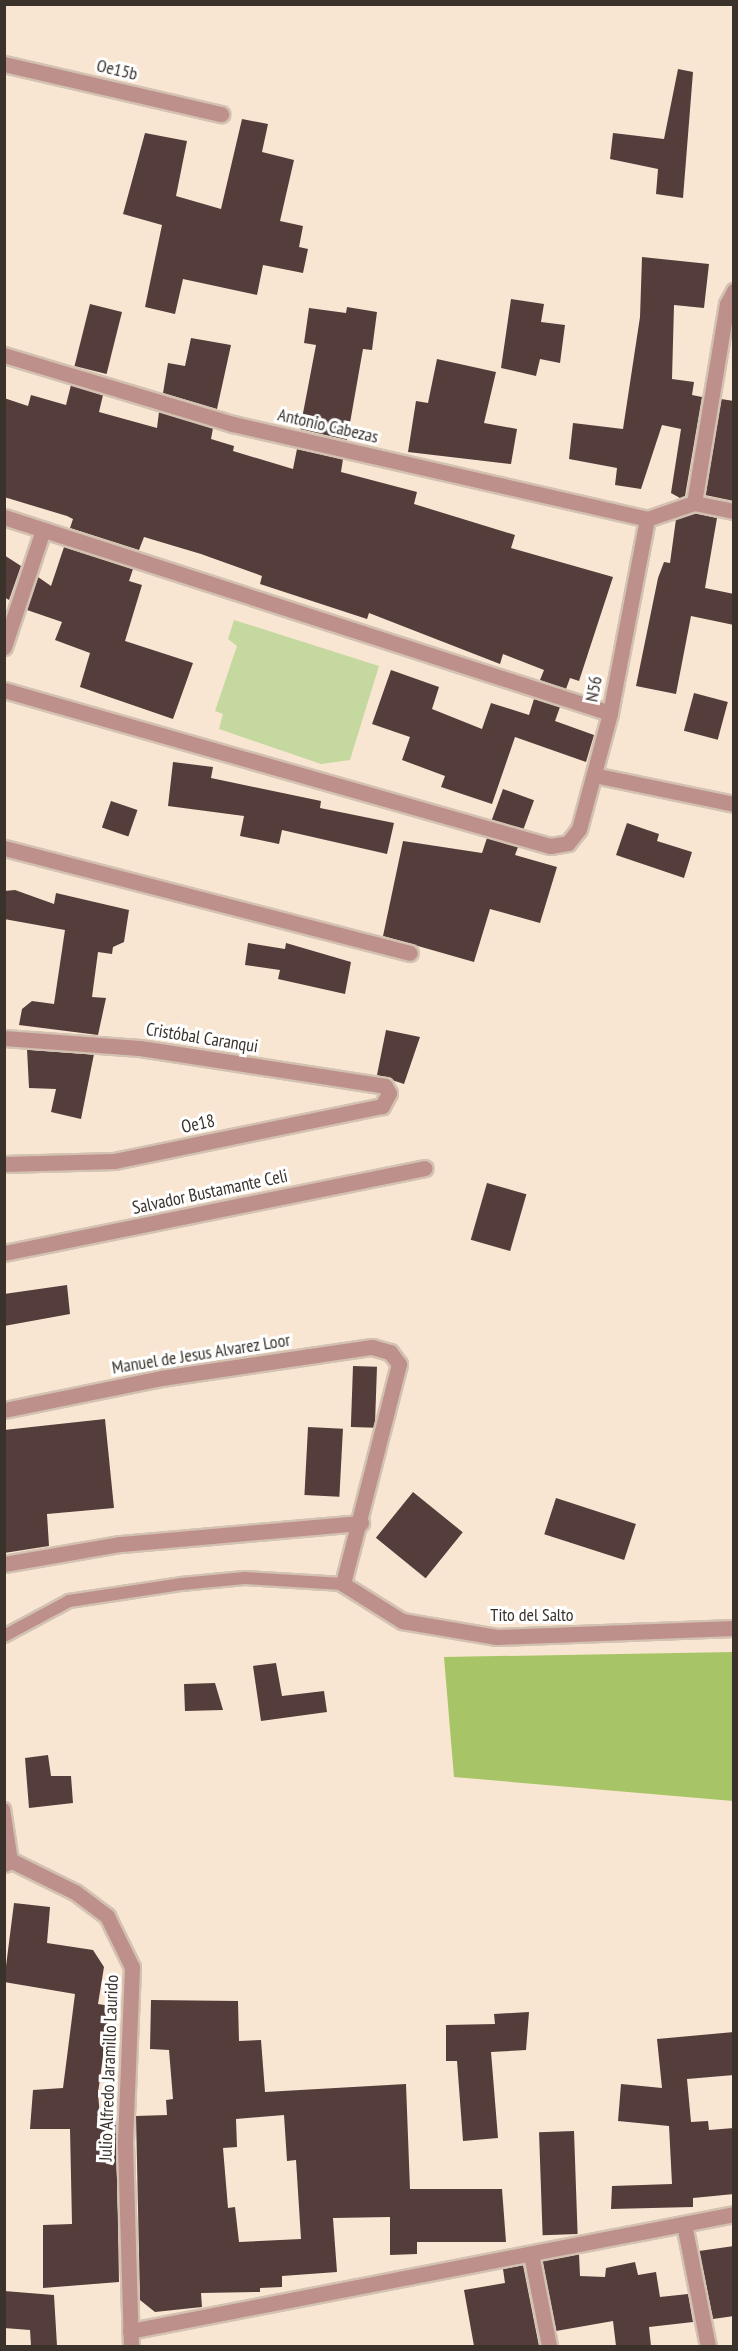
<!DOCTYPE html>
<meta charset="utf-8">
<style>
body{margin:0}
#map{position:relative;width:738px;height:2351px;overflow:hidden;background:#f9e6d2;font-family:"PT Sans Narrow",sans-serif}
div>[style]{position:absolute}
.green>*{inset:0;background:#c4d89f}
.forest>*{inset:0;background:#a7c566}
.building>*{inset:0;background:#553d3c;transform-origin:0 0}
.roads{filter:drop-shadow(2px 0 #d3c2b1) drop-shadow(-2px 0 #d3c2b1) drop-shadow(0 2px #d3c2b1) drop-shadow(0 -2px #d3c2b1)}
.service>*{height:12px;margin:-6px;padding:0 6px;transform-origin:6px;border-radius:6px;background:#be908c}
.minor>*{height:15px;margin:-7.5px;padding:0 7.5px;transform-origin:7.5px;border-radius:7.5px;background:#be908c}
.tertiary>*{height:15px;margin:-7.5px;padding:0 7.5px;transform-origin:7.5px;border-radius:7.5px;background:#be908c}
span{translate:-50% -50%;white-space:nowrap;text-align:center;line-height:1.15;-webkit-text-stroke:6px #fff;paint-order:stroke}
.street-label{font-size:18px;color:#3a322b}
.frame{position:absolute;inset:0;border:6px solid #3a322b;pointer-events:none}
</style>
<div id="map">
<div class="green">
<div style="clip-path:polygon(234px 620px,379px 666px,350px 760px,321px 764px,219px 729px,223px 714px,215px 711px,237px 646px,228px 639px)"></div>
</div>
<div class="forest">
<div style="clip-path:polygon(733px 1652px,733px 1801px,454px 1777px,444px 1657px)"></div>
</div>
<div class="building">
<div style="clip-path:polygon(678px 69px,693px 72px,683px 198px,656px 194px,658px 169px,610px 159px,613px 133px,664px 139px)"></div>
<div style="clip-path:polygon(242px 119px,268px 124px,262px 152px,294px 160px,280px 221px,303px 226px,299px 247px,308px 249px,303px 273px,263px 265px,257px 295px,183px 279px,175px 314px,145px 307px,162px 225px,123px 214px,145px 133px,187px 141px,176px 196px,221px 209px)"></div>
<div style="clip-path:polygon(642px 257px,709px 264px,704px 308px,674px 305px,672px 379px,694px 382px,692px 395px,702px 397px,685px 496px,680px 498px,671px 493px,681px 429px,662px 425px,641px 489px,615px 485px,617px 468px,569px 459px,573px 423px,623px 429px,640px 317px)"></div>
<div style="clip-path:polygon(511px 299px,544px 304px,541px 322px,565px 325px,560px 363px,540px 359px,536px 376px,501px 368px)"></div>
<div style="left:90px;top:304px;width:33px;height:64px;rotate:14deg"></div>
<div style="clip-path:polygon(347px 307px,377px 312px,372px 350px,363px 349px,347px 440px,300px 429px,316px 345px,304px 343px,309px 308px,346px 313px)"></div>
<div style="clip-path:polygon(191px 338px,231px 345px,217px 409px,163px 393px,168px 363px,185px 366px)"></div>
<div style="clip-path:polygon(437px 359px,496px 372px,484px 423px,517px 429px,511px 464px,408px 452px,416px 401px,428px 403px)"></div>
<div style="clip-path:polygon(71px 385px,103px 395px,99px 412px,157px 428px,159px 412px,213px 428px,211px 439px,234px 446px,233px 451px,293px 469px,297px 449px,343px 459px,341px 472px,417px 492px,414px 504px,515px 535px,511px 548px,613px 577px,579px 681px,570px 678px,566px 689px,540px 680px,544px 670px,503px 654px,500px 664px,369px 613px,367px 619px,260px 584px,262px 576px,201px 554px,144px 537px,139px 550px,70px 528px,73px 519px,67px 516px,4px 497px,4px 398px,28px 406px,31px 395px,66px 405px)"></div>
<div style="clip-path:polygon(721px 399px,734px 401px,734px 501px,705px 495px)"></div>
<div style="clip-path:polygon(695px 513px,717px 518px,705px 588px,734px 594px,734px 625px,691px 616px,676px 694px,636px 686px,658px 578px,664px 562px,670px 563px,676px 519px)"></div>
<div style="clip-path:polygon(64px 547px,133px 569px,129px 581px,142px 585px,125px 641px,193px 663px,173px 719px,80px 687px,90px 653px,55px 640px,62px 622px,27px 610px,38px 577px,51px 586px)"></div>
<div style="clip-path:polygon(4px 555px,21px 566px,9px 600px,4px 597px)"></div>
<div style="clip-path:polygon(391px 670px,439px 687px,432px 709px,482px 729px,491px 703px,529px 715px,534px 699px,560px 707px,555px 721px,594px 735px,586px 762px,515px 737px,492px 804px,441px 787px,445px 776px,402px 760px,410px 737px,372px 724px)"></div>
<div style="left:694px;top:693px;width:35px;height:39px;rotate:15deg"></div>
<div style="clip-path:polygon(173px 762px,213px 767px,211px 778px,321px 801px,320px 808px,394px 823px,387px 854px,282px 830px,279px 844px,240px 836px,244px 816px,168px 806px)"></div>
<div style="left:503px;top:789px;width:33px;height:33px;rotate:20deg"></div>
<div style="left:111px;top:801px;width:28px;height:28px;rotate:19deg"></div>
<div style="clip-path:polygon(627px 823px,659px 834px,657px 841px,692px 852px,684px 878px,616px 855px)"></div>
<div style="clip-path:polygon(487px 838px,518px 847px,515px 855px,557px 867px,540px 923px,490px 909px,474px 962px,383px 936px,403px 841px,482px 853px)"></div>
<div style="clip-path:polygon(15px 890px,54px 904px,56px 893px,129px 910px,124px 942px,113px 947px,112px 954px,98px 952px,92px 997px,106px 998px,98px 1035px,19px 1025px,22px 1009px,32px 1001px,54px 1004px,65px 930px,4px 919px,4px 891px)"></div>
<div style="clip-path:polygon(248px 943px,285px 949px,286px 943px,351px 962px,345px 994px,278px 979px,280px 970px,245px 965px)"></div>
<div style="clip-path:polygon(386px 1030px,420px 1037px,404px 1084px,377px 1075px)"></div>
<div style="clip-path:polygon(27px 1049px,94px 1054px,81px 1119px,51px 1112px,56px 1089px,29px 1088px)"></div>
<div style="left:487px;top:1183px;width:41px;height:59px;rotate:16deg"></div>
<div style="clip-path:polygon(67px 1285px,70px 1314px,4px 1326px,4px 1294px)"></div>
<div style="left:353px;top:1366px;width:24px;height:61px;rotate:2deg"></div>
<div style="clip-path:polygon(105px 1419px,114px 1508px,47px 1514px,49px 1546px,4px 1553px,4px 1430px)"></div>
<div style="left:308px;top:1427px;width:35px;height:68px;rotate:3deg"></div>
<div style="left:413px;top:1492px;width:64px;height:59px;rotate:39deg"></div>
<div style="left:556px;top:1498px;width:84px;height:38px;rotate:18deg"></div>
<div style="clip-path:polygon(276px 1663px,282px 1696px,324px 1691px,327px 1712px,261px 1721px,253px 1666px)"></div>
<div style="clip-path:polygon(215px 1683px,223px 1710px,185px 1711px,184px 1684px)"></div>
<div style="clip-path:polygon(48px 1755px,51px 1776px,71px 1776px,73px 1803px,29px 1808px,25px 1758px)"></div>
<div style="clip-path:polygon(14px 1903px,50px 1907px,47px 1943px,93px 1950px,104px 1967px,98px 2004px,110px 2006px,98px 2093px,100px 2117px,116px 2116px,119px 2282px,43px 2288px,43px 2225px,72px 2224px,70px 2129px,30px 2129px,33px 2090px,63px 2088px,75px 1994px,4px 1982px)"></div>
<div style="clip-path:polygon(evenodd,151px 2000px,238px 2001px,239px 2041px,261px 2040px,265px 2092px,406px 2084px,410px 2189px,502px 2189px,506px 2242px,417px 2242px,417px 2254px,390px 2255px,390px 2217px,333px 2218px,337px 2272px,282px 2276px,282px 2287px,260px 2288px,260px 2292px,201px 2293px,202px 2307px,155px 2312px,140px 2300px,136px 2116px,167px 2115px,166px 2100px,173px 2099px,169px 2050px,150px 2049px,151px 2000px,284px 2115px,287px 2161px,296px 2160px,301px 2239px,239px 2242px,235px 2207px,228px 2208px,223px 2148px,237px 2147px,236px 2119px,284px 2115px)"></div>
<div style="clip-path:polygon(529px 2012px,526px 2050px,491px 2052px,498px 2138px,463px 2141px,457px 2061px,446px 2061px,446px 2025px,495px 2024px,494px 2014px)"></div>
<div style="clip-path:polygon(734px 2032px,734px 2075px,687px 2079px,691px 2122px,708px 2121px,709px 2130px,734px 2128px,734px 2194px,693px 2198px,693px 2207px,611px 2209px,612px 2186px,672px 2184px,669px 2126px,618px 2121px,621px 2084px,662px 2088px,657px 2039px)"></div>
<div style="left:574px;top:2131px;width:103px;height:35px;rotate:88deg"></div>
<div style="clip-path:polygon(734px 2246px,734px 2316px,713px 2319px,699px 2251px)"></div>
<div style="clip-path:polygon(579px 2254px,580px 2276px,605px 2277px,606px 2268px,635px 2262px,638px 2275px,656px 2272px,660px 2297px,688px 2294px,693px 2322px,649px 2327px,651px 2346px,616px 2346px,613px 2321px,556px 2331px,542px 2261px)"></div>
<div style="clip-path:polygon(523px 2265px,539px 2346px,474px 2346px,464px 2290px,505px 2283px,503px 2269px)"></div>
<div style="clip-path:polygon(4px 2291px,54px 2295px,57px 2346px,31px 2346px,30px 2330px,4px 2328px)"></div>
</div>
<div class="roads">
<div class="service">
<div style="left:4px;top:1636px;width:74px;rotate:-28.3deg"></div>
<div style="left:69px;top:1601px;width:113px;rotate:-8.6deg"></div>
<div style="left:181px;top:1584px;width:64px;rotate:-5.4deg"></div>
<div style="left:245px;top:1578px;width:98px;rotate:3.5deg"></div>
<div style="left:4px;top:1809px;width:53px;rotate:81.3deg"></div>
</div>
<div class="minor">
<div style="left:4px;top:64px;width:223px;rotate:13deg"></div>
<div style="left:4px;top:355px;width:239px;rotate:16.8deg"></div>
<div style="left:233px;top:424px;width:425px;rotate:12.9deg"></div>
<div style="left:694px;top:503px;width:202px;rotate:-80.6deg"></div>
<div style="left:727px;top:304px;width:15px;rotate:-62deg"></div>
<div style="left:4px;top:517px;width:637px;rotate:17.92deg"></div>
<div style="left:647px;top:519px;width:50px;rotate:-18.8deg"></div>
<div style="left:694px;top:503px;width:41px;rotate:11.3deg"></div>
<div style="left:4px;top:647px;width:123px;rotate:-71.6deg"></div>
<div style="left:4px;top:690px;width:568px;rotate:15.95deg"></div>
<div style="left:550px;top:846px;width:18px;rotate:-9deg"></div>
<div style="left:568px;top:843px;width:18px;rotate:-52deg"></div>
<div style="left:579px;top:829px;width:120px;rotate:-75deg"></div>
<div style="left:610px;top:713px;width:197px;rotate:-79.2deg"></div>
<div style="left:594px;top:775px;width:143px;rotate:11.7deg"></div>
<div style="left:4px;top:848px;width:419px;rotate:14.5deg"></div>
<div style="left:4px;top:1038px;width:136px;rotate:4.2deg"></div>
<div style="left:140px;top:1048px;width:248px;rotate:8.8deg"></div>
<div style="left:385px;top:1086px;width:8px;rotate:60deg"></div>
<div style="left:389px;top:1093px;width:15px;rotate:118deg"></div>
<div style="left:382px;top:1106px;width:274px;rotate:168.4deg"></div>
<div style="left:114px;top:1161px;width:110px;rotate:178.4deg"></div>
<div style="left:4px;top:1253px;width:429px;rotate:-11.4deg"></div>
<div style="left:4px;top:1410px;width:160px;rotate:-11.5deg"></div>
<div style="left:161px;top:1378px;width:213px;rotate:-8.4deg"></div>
<div style="left:372px;top:1347px;width:19px;rotate:16deg"></div>
<div style="left:390px;top:1352px;width:15px;rotate:53deg"></div>
<div style="left:399px;top:1364px;width:227px;rotate:104.3deg"></div>
<div style="left:343px;top:1584px;width:70px;rotate:32.1deg"></div>
<div style="left:402px;top:1621px;width:96px;rotate:9.6deg"></div>
<div style="left:497px;top:1637px;width:237px;rotate:-2.2deg"></div>
<div style="left:4px;top:1564px;width:118px;rotate:-9.8deg"></div>
<div style="left:120px;top:1544px;width:242px;rotate:-5deg"></div>
<div style="left:12px;top:1861px;width:70px;rotate:26.2deg"></div>
<div style="left:75px;top:1892px;width:40px;rotate:37deg"></div>
<div style="left:107px;top:1916px;width:57px;rotate:63.9deg"></div>
<div style="left:132px;top:1967px;width:177px;rotate:92.3deg"></div>
<div style="left:125px;top:2144px;width:202px;rotate:88.3deg"></div>
<div style="left:684px;top:2224px;width:124px;rotate:78.9deg"></div>
<div style="left:531px;top:2254px;width:94px;rotate:78.9deg"></div>
<div style="left:130px;top:2331px;width:615px;rotate:-10.96deg"></div>
</div>
<div class="tertiary">
<div style="left:4px;top:1864px;width:9px;rotate:-21deg"></div>
</div>
</div>
<div class="street-label">
<span style="left:117px;top:70px;rotate:13deg">Oe15b</span>
<span style="left:328px;top:426px;rotate:13deg">Antonio Cabezas</span>
<span style="left:594px;top:689px;rotate:-79deg">N56</span>
<span style="left:202px;top:1038px;rotate:9deg">Cristóbal Caranqui</span>
<span style="left:198px;top:1124px;rotate:-12deg">Oe18</span>
<span style="left:210px;top:1192px;rotate:-12deg">Salvador Bustamante Celi</span>
<span style="left:201px;top:1354px;rotate:-9deg">Manuel de Jesus Alvarez Loor</span>
<span style="left:532px;top:1615px">Tito del Salto</span>
<span style="left:109px;top:2068px;rotate:-88deg">Julio Alfredo Jaramillo Laurido</span>
</div>
<div class="frame"></div>
</div>
